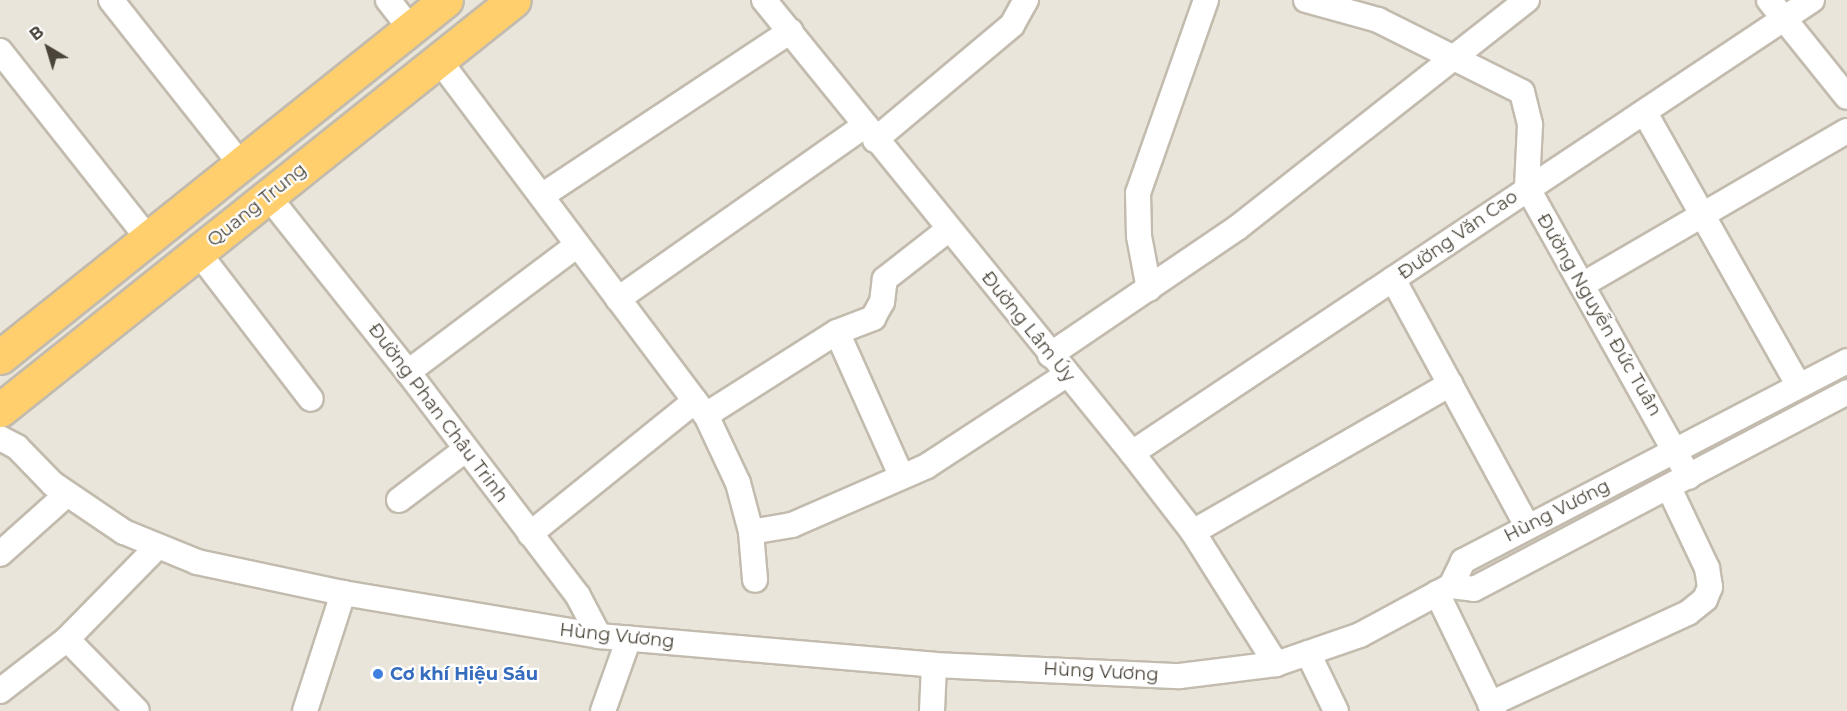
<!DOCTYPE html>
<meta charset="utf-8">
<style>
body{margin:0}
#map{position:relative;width:1847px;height:711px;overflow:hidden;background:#f6f3ec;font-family:Montserrat,sans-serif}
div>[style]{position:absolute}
.residential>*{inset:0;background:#eae5da;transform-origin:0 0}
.roads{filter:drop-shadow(2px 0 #c2bbae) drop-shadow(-2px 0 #c2bbae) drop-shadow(0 2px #c2bbae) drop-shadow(0 -2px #c2bbae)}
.minor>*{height:24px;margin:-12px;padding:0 12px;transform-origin:12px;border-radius:12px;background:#fff}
.highway>*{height:33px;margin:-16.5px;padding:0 16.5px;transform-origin:16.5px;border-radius:16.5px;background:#ffcf6e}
.dots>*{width:16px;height:16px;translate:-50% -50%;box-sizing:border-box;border:3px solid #fff;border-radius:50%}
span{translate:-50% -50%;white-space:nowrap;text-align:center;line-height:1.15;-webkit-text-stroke:4.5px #fff;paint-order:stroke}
.street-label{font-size:18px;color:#4b4439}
.shop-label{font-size:18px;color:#366cbe;font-weight:700}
.left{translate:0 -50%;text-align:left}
.north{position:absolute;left:18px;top:18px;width:60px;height:60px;-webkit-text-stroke:4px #fff;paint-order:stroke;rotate:322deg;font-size:16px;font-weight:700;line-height:24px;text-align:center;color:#4b4439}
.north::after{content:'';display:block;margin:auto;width:21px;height:27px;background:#4b4439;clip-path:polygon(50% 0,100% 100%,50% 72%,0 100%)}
</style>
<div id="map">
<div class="residential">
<div style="left:0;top:0;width:1847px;height:711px"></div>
</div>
<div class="roads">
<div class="minor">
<div style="left:111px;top:0;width:206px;rotate:51.7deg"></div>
<div style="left:388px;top:0;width:36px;rotate:52deg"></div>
<div style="left:764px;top:0;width:584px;rotate:50.91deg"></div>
<div style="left:1132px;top:453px;width:100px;rotate:52.3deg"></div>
<div style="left:1193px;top:532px;width:156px;rotate:57.8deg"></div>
<div style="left:1306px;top:0;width:75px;rotate:15.5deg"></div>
<div style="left:1378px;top:20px;width:161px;rotate:26.6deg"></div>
<div style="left:1522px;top:92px;width:34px;rotate:76deg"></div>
<div style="left:1530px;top:125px;width:62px;rotate:92.8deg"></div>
<div style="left:1527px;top:187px;width:332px;rotate:60.8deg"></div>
<div style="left:1769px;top:0;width:124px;rotate:51.2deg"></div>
<div style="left:0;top:51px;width:237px;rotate:51.7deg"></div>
<div style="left:439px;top:60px;width:444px;rotate:53.1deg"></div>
<div style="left:706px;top:415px;width:75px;rotate:64.8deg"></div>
<div style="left:738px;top:483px;width:51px;rotate:75.1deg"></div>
<div style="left:751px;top:532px;width:48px;rotate:85.2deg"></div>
<div style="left:1645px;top:113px;width:313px;rotate:60.6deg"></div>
<div style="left:875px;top:140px;width:179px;rotate:-40deg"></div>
<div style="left:1012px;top:25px;width:29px;rotate:-61deg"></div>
<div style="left:543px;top:195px;width:297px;rotate:-33.5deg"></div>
<div style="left:268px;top:196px;width:225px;rotate:51.5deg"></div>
<div style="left:408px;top:372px;width:281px;rotate:52.8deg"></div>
<div style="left:578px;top:596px;width:45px;rotate:62.3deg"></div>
<div style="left:198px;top:252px;width:185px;rotate:52.5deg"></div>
<div style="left:1393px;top:279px;width:281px;rotate:61.5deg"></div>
<div style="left:1582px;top:285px;width:306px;rotate:-30.2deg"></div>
<div style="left:1149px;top:289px;width:54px;rotate:-100.7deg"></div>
<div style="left:1139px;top:236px;width:43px;rotate:-91.3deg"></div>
<div style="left:1138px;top:193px;width:205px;rotate:-70.6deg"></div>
<div style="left:618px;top:299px;width:301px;rotate:-35.1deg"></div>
<div style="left:837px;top:332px;width:157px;rotate:65.9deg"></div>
<div style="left:1050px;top:355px;width:226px;rotate:-34.2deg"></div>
<div style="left:1237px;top:228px;width:369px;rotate:-38.2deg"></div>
<div style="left:408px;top:372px;width:211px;rotate:-36.9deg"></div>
<div style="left:706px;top:415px;width:155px;rotate:-32.4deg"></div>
<div style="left:837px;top:332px;width:39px;rotate:-21deg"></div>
<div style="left:873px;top:318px;width:18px;rotate:-61deg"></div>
<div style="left:882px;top:302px;width:23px;rotate:-83deg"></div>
<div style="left:885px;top:279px;width:81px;rotate:-38deg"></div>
<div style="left:0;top:438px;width:19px;rotate:28deg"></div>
<div style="left:17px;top:447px;width:52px;rotate:45.8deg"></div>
<div style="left:53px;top:484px;width:86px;rotate:34.1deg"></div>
<div style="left:124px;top:532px;width:79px;rotate:22.3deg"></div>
<div style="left:197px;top:562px;width:149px;rotate:12deg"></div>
<div style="left:343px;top:593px;width:260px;rotate:9.5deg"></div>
<div style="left:599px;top:636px;width:336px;rotate:4.9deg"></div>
<div style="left:934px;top:665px;width:246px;rotate:2.6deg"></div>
<div style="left:1180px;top:676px;width:97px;rotate:-7.1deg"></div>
<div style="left:1276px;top:664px;width:89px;rotate:-19deg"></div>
<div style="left:1360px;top:635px;width:103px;rotate:-28.3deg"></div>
<div style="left:1132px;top:453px;width:817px;rotate:-33.67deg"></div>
<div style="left:399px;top:500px;width:83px;rotate:-37.1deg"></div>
<div style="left:751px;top:532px;width:42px;rotate:-9.7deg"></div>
<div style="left:792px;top:525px;width:147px;rotate:-23.6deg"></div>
<div style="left:927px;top:466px;width:166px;rotate:-33.2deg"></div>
<div style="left:1193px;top:532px;width:297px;rotate:-29.9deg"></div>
<div style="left:530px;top:534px;width:212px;rotate:-38.9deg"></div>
<div style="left:0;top:554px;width:90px;rotate:-41.8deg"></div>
<div style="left:1451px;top:586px;width:28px;rotate:-64deg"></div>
<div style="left:1463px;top:561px;width:433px;rotate:-27.5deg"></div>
<div style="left:1451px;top:586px;width:23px;rotate:7deg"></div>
<div style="left:1474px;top:589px;width:422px;rotate:-27.8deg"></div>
<div style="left:1437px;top:593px;width:131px;rotate:64.2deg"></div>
<div style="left:67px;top:639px;width:100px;rotate:45.8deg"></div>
<div style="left:1308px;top:653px;width:64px;rotate:64.2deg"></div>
<div style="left:0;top:691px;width:85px;rotate:-37.8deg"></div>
<div style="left:67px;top:639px;width:129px;rotate:-45.6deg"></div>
<div style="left:1490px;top:704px;width:218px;rotate:-24.7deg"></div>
<div style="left:1688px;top:613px;width:22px;rotate:-39deg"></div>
<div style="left:1705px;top:599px;width:13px;rotate:-67deg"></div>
<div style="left:1710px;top:587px;width:19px;rotate:-99deg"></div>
<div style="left:1707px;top:568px;width:89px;rotate:-115.4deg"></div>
<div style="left:305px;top:711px;width:124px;rotate:-72.1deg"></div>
<div style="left:603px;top:711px;width:77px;rotate:-70.4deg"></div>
<div style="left:932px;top:711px;width:46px;rotate:-87.5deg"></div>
</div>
<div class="highway">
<div style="left:0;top:357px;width:571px;rotate:-38.68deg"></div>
<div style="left:0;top:410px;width:657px;rotate:-38.58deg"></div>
</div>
</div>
<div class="dots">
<div style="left:378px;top:674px;background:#3f7fe0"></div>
</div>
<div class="street-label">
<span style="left:257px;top:205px;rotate:-39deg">Quang Trung</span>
<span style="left:1458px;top:235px;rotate:-35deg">Đường Văn Cao</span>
<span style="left:1599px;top:315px;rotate:60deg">Đường Nguyễn Đức Tuân</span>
<span style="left:1028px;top:327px;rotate:51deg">Đường Lâm Úy</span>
<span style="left:438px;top:413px;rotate:53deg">Đường Phan Châu Trinh</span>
<span style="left:1557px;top:511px;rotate:-27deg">Hùng Vương</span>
<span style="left:617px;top:636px;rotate:6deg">Hùng Vương</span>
<span style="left:1101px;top:672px;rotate:3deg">Hùng Vương</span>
</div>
<div class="shop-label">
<span class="left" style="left:390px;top:674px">Cơ khí Hiệu Sáu</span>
</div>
<div class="north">B</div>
</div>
